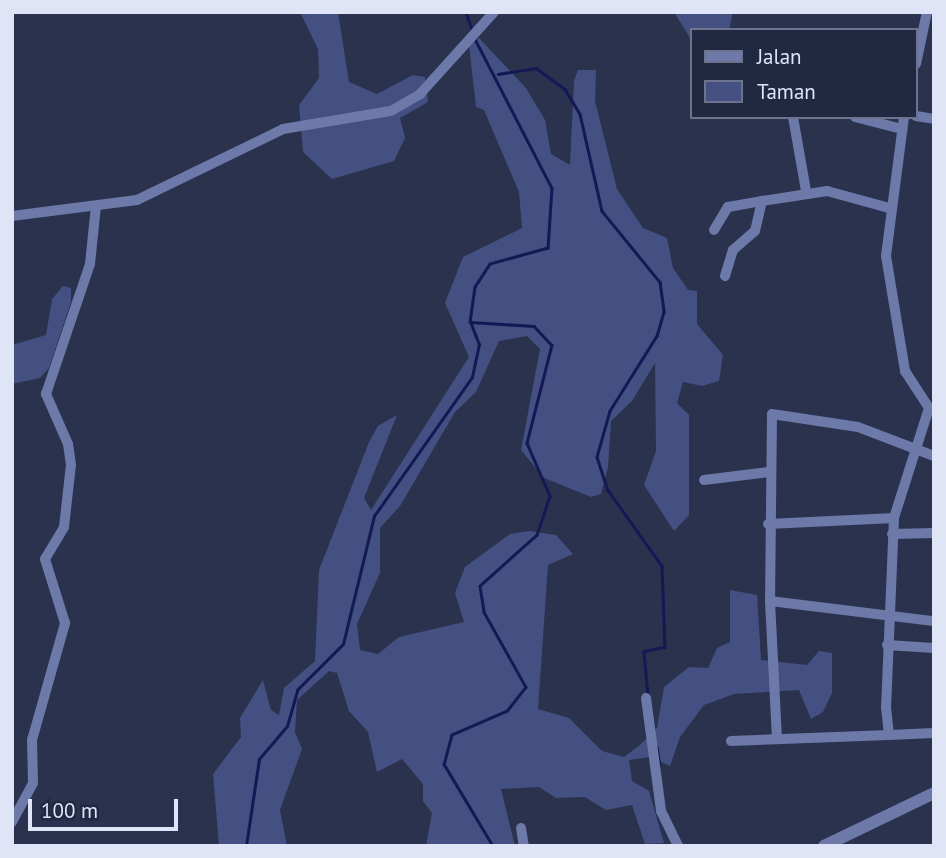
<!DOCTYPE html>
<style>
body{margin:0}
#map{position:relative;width:946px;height:858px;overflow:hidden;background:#2b324d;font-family:"PT Sans",sans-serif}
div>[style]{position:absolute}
.green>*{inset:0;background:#435081}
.stream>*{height:2.5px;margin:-1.25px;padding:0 1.25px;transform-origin:1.25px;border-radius:1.25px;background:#141956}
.minor>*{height:10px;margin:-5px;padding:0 5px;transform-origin:5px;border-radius:5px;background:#6c79a9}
.tertiary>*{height:12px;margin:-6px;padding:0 6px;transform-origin:6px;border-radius:6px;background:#6c79a9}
span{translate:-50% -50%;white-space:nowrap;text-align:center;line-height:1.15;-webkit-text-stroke:7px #212842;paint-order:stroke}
.frame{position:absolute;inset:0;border:14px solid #dfe4f6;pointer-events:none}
.legend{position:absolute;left:690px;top:28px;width:228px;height:91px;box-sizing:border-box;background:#212842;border:2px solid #6d738a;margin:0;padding:9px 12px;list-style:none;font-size:21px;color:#dfe4f6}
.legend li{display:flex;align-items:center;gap:14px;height:35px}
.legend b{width:35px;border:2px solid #6d738a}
.scale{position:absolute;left:28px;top:799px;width:150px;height:32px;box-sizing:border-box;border:4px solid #dfe4f6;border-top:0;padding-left:9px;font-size:21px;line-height:24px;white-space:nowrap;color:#dfe4f6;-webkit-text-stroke:5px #212842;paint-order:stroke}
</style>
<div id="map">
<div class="green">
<div style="clip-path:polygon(300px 12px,338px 12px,349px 82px,377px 94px,413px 75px,425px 77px,428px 102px,400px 118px,405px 138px,394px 161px,332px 179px,303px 152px,299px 105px,319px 78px,318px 49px)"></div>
<div style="clip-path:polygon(674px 12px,733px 12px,729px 30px,692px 30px,692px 41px)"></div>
<div style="clip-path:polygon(479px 38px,526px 88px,545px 120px,551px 154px,570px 165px,574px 81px,578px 70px,596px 70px,595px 101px,617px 189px,643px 228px,667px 238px,673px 268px,688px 290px,697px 291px,697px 324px,723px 355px,719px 381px,702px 386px,683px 382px,677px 403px,689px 415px,689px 515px,674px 531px,644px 485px,656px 451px,655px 363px,632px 401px,611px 421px,608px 467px,601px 494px,591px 497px,544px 478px,521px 450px,540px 349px,527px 336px,499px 341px,476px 392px,455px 412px,400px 506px,380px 528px,380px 573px,357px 624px,360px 650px,378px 654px,399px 637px,464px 622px,455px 593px,465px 567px,510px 534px,529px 531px,556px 535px,573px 554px,548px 565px,538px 709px,569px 718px,602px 751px,624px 757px,640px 745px,657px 728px,664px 687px,689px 667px,708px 668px,717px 648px,730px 642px,730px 590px,757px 595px,761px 660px,807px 665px,819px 651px,832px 653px,832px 693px,823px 712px,811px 719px,799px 690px,734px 694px,704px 705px,680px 737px,670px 766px,650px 757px,629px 760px,632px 781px,649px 791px,664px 843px,645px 844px,632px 805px,606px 810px,585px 797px,556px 798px,539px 787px,501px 789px,515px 846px,426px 846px,432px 813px,423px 801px,423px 784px,402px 759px,377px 772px,368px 732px,349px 711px,337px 673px,329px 671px,297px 700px,295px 732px,302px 749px,280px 810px,287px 846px,219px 846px,213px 774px,241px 737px,240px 718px,263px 680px,271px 710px,279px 715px,284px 688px,315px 661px,319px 570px,369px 442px,378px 426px,397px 415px,364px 498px,371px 510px,469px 357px,445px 303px,463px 257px,522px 228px,519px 192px,484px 110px,476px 107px,469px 45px)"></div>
<div style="clip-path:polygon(63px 286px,71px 288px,71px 302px,49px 368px,40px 378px,12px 384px,12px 345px,46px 335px,52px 299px)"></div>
</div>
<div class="stream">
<div style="left:466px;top:12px;width:21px;rotate:71deg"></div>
<div style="left:475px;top:39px;width:168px;rotate:62.7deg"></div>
<div style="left:552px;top:188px;width:60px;rotate:93.8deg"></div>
<div style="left:548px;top:248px;width:60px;rotate:164.6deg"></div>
<div style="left:490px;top:264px;width:27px;rotate:123deg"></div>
<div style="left:475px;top:287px;width:35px;rotate:98deg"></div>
<div style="left:470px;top:322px;width:64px;rotate:3.6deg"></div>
<div style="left:534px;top:326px;width:26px;rotate:47deg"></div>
<div style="left:552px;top:345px;width:101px;rotate:104.3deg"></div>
<div style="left:527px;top:443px;width:58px;rotate:66.5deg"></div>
<div style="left:550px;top:496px;width:41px;rotate:108.4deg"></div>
<div style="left:537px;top:535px;width:76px;rotate:138.2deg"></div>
<div style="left:480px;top:586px;width:26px;rotate:81deg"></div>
<div style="left:484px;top:612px;width:86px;rotate:60.8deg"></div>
<div style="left:526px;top:687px;width:31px;rotate:128deg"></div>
<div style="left:507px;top:711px;width:60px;rotate:156.4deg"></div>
<div style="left:452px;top:735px;width:30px;rotate:105deg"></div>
<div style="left:444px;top:764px;width:96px;rotate:59.1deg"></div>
<div style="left:498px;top:74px;width:38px;rotate:-9deg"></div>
<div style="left:536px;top:68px;width:36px;rotate:36deg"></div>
<div style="left:565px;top:89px;width:29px;rotate:59deg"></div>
<div style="left:580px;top:114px;width:99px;rotate:77.2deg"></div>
<div style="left:602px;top:211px;width:92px;rotate:50.8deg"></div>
<div style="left:660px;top:282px;width:30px;rotate:82deg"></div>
<div style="left:664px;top:312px;width:25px;rotate:106deg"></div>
<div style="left:657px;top:336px;width:89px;rotate:122.1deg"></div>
<div style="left:610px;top:411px;width:48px;rotate:105.8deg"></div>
<div style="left:597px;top:457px;width:35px;rotate:72deg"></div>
<div style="left:608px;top:490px;width:93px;rotate:54.6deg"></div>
<div style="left:662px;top:566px;width:81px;rotate:87.9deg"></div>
<div style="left:665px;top:647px;width:22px;rotate:167deg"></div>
<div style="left:644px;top:652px;width:44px;rotate:84.8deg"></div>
<div style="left:657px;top:747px;width:18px;rotate:81deg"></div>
<div style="left:246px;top:846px;width:88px;rotate:-81.5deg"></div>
<div style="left:259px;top:759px;width:43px;rotate:-49.7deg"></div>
<div style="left:287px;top:726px;width:37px;rotate:-74deg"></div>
<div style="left:297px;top:690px;width:65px;rotate:-45deg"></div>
<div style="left:343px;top:644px;width:132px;rotate:-76.4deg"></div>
<div style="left:374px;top:516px;width:170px;rotate:-54.8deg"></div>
<div style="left:472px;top:377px;width:33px;rotate:-78deg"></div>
<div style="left:479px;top:345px;width:25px;rotate:-111deg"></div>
</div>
<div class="minor">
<div style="left:916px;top:64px;width:53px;rotate:-78.1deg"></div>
<div style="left:916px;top:116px;width:18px;rotate:9deg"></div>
<div style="left:793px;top:117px;width:75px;rotate:80deg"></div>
<div style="left:855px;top:117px;width:49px;rotate:14.3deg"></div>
<div style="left:904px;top:117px;width:140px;rotate:97.4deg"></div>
<div style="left:886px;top:256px;width:117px;rotate:80.6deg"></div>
<div style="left:905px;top:371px;width:44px;rotate:57deg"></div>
<div style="left:929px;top:408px;width:115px;rotate:107.7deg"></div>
<div style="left:894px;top:518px;width:189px;rotate:92.4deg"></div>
<div style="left:886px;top:707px;width:28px;rotate:84deg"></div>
<div style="left:889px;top:735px;width:45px;rotate:-2.5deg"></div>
<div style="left:12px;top:216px;width:126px;rotate:-7.3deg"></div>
<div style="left:137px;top:200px;width:162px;rotate:-25.9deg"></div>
<div style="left:283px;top:129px;width:109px;rotate:-9.5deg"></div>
<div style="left:391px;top:111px;width:34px;rotate:-30deg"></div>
<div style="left:420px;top:94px;width:110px;rotate:-47.9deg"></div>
<div style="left:714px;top:230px;width:27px;rotate:-59deg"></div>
<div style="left:728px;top:207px;width:35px;rotate:-10deg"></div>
<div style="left:725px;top:276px;width:27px;rotate:-73deg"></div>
<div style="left:733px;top:250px;width:29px;rotate:-41deg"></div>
<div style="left:755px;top:231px;width:31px;rotate:-77deg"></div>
<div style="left:762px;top:201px;width:66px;rotate:-8.7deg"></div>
<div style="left:827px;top:191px;width:64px;rotate:15.3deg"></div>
<div style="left:934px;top:456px;width:81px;rotate:-159.1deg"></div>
<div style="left:858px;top:427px;width:87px;rotate:-171.4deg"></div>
<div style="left:772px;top:414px;width:187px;rotate:90.6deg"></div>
<div style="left:770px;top:601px;width:165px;rotate:7deg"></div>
<div style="left:704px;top:480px;width:65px;rotate:-7deg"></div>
<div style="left:768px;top:524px;width:126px;rotate:-2.7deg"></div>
<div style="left:892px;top:534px;width:42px;rotate:-1.4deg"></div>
<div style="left:770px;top:601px;width:137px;rotate:87.1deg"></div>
<div style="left:887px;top:645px;width:47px;rotate:3.7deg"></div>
<div style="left:646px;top:698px;width:114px;rotate:82.4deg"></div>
<div style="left:661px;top:811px;width:39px;rotate:64deg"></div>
<div style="left:731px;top:741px;width:158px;rotate:-2.2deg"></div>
<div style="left:12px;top:822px;width:44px;rotate:-61.7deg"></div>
<div style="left:33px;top:783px;width:43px;rotate:-91.3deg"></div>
<div style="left:32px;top:740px;width:122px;rotate:-74.2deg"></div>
<div style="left:65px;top:623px;width:67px;rotate:-107.4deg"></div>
<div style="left:45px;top:559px;width:37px;rotate:-59deg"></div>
<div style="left:64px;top:527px;width:62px;rotate:-83.6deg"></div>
<div style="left:71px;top:465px;width:21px;rotate:-98deg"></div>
<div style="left:68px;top:444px;width:55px;rotate:-113.7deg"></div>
<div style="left:46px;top:394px;width:137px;rotate:-71.3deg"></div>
<div style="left:90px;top:264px;width:58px;rotate:-84.1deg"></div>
<div style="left:521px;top:828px;width:18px;rotate:81deg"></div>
</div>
<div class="tertiary">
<div style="left:824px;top:846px;width:122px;rotate:-25.7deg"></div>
</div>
<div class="frame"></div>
<ul class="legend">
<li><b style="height:9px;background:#6c79a9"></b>Jalan</li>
<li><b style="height:19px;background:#435081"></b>Taman</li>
</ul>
<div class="scale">100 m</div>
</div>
